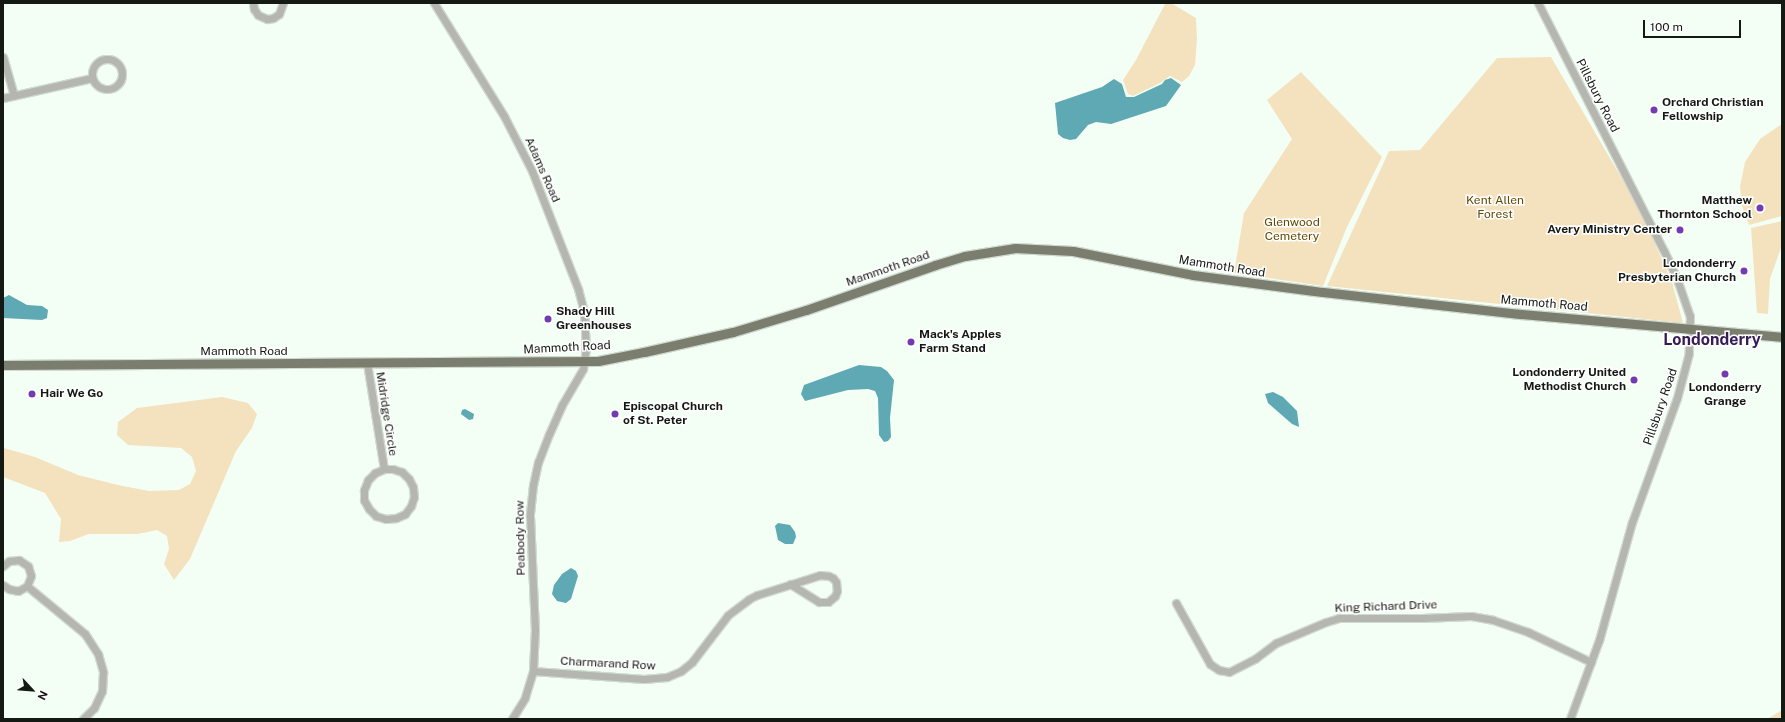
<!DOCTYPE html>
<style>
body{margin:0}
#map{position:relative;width:1785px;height:722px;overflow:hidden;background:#f3fff4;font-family:"Public Sans",sans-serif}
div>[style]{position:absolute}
.green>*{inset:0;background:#f4e2be}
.water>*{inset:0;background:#5fa9b4}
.roads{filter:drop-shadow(1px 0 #cfdad0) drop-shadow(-1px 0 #cfdad0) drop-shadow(0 1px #cfdad0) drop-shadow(0 -1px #cfdad0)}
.minor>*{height:7px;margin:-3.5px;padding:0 3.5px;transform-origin:3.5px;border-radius:3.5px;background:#b5b6af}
.minor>.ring{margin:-3.5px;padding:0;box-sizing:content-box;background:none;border:7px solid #b5b6af;border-radius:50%}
.major>*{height:9px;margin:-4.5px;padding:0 4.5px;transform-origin:4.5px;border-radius:4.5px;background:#7b7d6f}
.dots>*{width:11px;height:11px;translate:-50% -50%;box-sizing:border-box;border:2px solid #fff;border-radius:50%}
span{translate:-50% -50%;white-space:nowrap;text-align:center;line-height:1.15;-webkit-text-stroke:3px #fff;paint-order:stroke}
.street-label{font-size:12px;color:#141914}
.poi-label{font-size:12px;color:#141914;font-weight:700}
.left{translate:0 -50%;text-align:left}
.right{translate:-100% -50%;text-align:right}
.park-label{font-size:12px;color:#644905}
.district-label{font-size:16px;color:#361c55;font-weight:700}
.frame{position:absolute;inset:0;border:4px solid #141914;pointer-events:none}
.north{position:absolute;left:12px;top:670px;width:40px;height:40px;-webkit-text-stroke:3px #fff;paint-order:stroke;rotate:116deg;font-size:11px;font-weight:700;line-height:16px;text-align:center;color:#141914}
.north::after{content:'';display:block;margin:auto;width:14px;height:18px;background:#141914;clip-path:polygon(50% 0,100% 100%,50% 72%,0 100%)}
.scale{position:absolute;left:1643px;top:20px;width:98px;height:18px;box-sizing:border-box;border:2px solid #141914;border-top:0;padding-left:5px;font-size:12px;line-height:14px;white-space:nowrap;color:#141914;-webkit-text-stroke:3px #fff;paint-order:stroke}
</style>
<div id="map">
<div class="green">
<div style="clip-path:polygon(1171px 3px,1196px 18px,1197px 39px,1195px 65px,1189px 76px,1182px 82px,1170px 76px,1160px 83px,1133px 96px,1128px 94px,1123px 80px,1136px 60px,1165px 4px)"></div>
<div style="clip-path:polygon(1551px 57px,1639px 208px,1672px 282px,1683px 323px,1327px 286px,1389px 151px,1420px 150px,1497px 58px)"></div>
<div style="clip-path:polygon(1301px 72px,1382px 157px,1347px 227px,1323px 286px,1234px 273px,1244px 213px,1292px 139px,1267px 100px)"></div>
<div style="clip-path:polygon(1782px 124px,1782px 216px,1749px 225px,1742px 206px,1740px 186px,1745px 162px,1760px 139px)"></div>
<div style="clip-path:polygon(1782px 221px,1782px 245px,1770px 279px,1768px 314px,1757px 313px,1751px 228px)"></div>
<div style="clip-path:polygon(222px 397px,248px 403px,257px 414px,252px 428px,236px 451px,190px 559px,174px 580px,164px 564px,169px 549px,167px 536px,157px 530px,138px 534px,89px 534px,70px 541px,59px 542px,61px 519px,45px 493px,3px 477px,4px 448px,35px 457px,78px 475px,118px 485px,149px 491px,179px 490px,190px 484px,196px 471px,192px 457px,181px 448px,128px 445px,117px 435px,118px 422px,137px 408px)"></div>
<div style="clip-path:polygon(1782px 710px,1782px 719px,1767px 719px)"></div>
</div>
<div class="water">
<div style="clip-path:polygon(1171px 78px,1181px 85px,1166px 106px,1111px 124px,1096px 122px,1088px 125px,1076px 139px,1070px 140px,1063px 138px,1058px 134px,1055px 103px,1102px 87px,1114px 79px,1122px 84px,1126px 97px,1134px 97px,1162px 84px,1165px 80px)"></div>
<div style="clip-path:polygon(9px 295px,27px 305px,42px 306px,48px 310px,47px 318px,42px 320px,3px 318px,3px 298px)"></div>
<div style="clip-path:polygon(859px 365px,881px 367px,887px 371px,894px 380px,890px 418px,891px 437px,888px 441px,884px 442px,879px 435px,878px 398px,875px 391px,868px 389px,848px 390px,805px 401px,801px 394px,804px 385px)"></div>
<div style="clip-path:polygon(1273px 392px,1283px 397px,1297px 411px,1299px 427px,1292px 424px,1268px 403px,1265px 394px)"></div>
<div style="clip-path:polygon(465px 409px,474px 414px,473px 419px,469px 420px,461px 414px,462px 410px)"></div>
<div style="clip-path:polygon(778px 523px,790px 525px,795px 532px,796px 537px,793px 544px,785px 544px,778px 540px,775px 526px)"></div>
<div style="clip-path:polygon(571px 568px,576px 571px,578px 576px,571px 599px,566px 603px,557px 601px,552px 594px,554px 585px,562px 574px)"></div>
</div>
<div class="roads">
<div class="minor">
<div style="left:253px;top:3px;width:6px;rotate:81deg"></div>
<div style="left:254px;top:9px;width:7px;rotate:56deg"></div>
<div style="left:258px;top:15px;width:10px;rotate:24deg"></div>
<div style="left:267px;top:19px;width:6px;rotate:-9deg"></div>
<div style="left:273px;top:18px;width:7px;rotate:-34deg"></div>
<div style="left:279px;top:14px;width:12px;rotate:-70deg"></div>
<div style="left:434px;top:3px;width:133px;rotate:58.2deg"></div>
<div style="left:504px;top:116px;width:62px;rotate:63deg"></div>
<div style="left:532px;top:171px;width:127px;rotate:68.7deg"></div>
<div style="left:578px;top:289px;width:24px;rotate:75deg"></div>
<div style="left:584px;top:312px;width:36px;rotate:87deg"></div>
<div style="left:586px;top:348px;width:21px;rotate:98deg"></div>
<div style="left:583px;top:369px;width:42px;rotate:120.3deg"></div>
<div style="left:562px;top:405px;width:32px;rotate:114deg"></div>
<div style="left:549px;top:434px;width:30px;rotate:111deg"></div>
<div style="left:538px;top:462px;width:24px;rotate:102deg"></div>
<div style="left:533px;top:485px;width:31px;rotate:96deg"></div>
<div style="left:530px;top:516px;width:113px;rotate:87.5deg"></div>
<div style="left:535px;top:629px;width:42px;rotate:92.7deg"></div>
<div style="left:533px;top:671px;width:28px;rotate:107deg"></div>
<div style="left:525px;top:698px;width:25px;rotate:122deg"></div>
<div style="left:1538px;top:3px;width:278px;rotate:63.1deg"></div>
<div style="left:1664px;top:251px;width:31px;rotate:65deg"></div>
<div style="left:1677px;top:279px;width:39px;rotate:71deg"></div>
<div style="left:1690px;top:316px;width:37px;rotate:92deg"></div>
<div style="left:1689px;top:353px;width:47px;rotate:104.9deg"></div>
<div style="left:1677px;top:398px;width:132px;rotate:109.9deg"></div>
<div style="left:1632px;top:522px;width:123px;rotate:105.6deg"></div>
<div style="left:1599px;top:640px;width:84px;rotate:110.2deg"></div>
<div style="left:3px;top:57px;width:40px;rotate:74deg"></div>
<div class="ring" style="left:92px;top:59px;width:23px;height:23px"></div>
<div style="left:3px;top:98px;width:91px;rotate:-12.7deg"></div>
<div style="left:367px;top:363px;width:107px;rotate:80.9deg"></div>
<div style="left:384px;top:469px;width:10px;rotate:156deg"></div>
<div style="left:375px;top:473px;width:10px;rotate:135deg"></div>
<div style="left:368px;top:480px;width:11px;rotate:112deg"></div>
<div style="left:364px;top:490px;width:10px;rotate:90deg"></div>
<div style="left:364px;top:500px;width:10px;rotate:61deg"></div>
<div style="left:369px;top:509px;width:10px;rotate:45deg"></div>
<div style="left:376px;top:516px;width:10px;rotate:17deg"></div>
<div style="left:386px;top:519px;width:10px;rotate:-6deg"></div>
<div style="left:396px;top:518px;width:10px;rotate:-24deg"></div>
<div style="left:405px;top:514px;width:10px;rotate:-53deg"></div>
<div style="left:411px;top:506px;width:9px;rotate:-72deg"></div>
<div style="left:414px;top:497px;width:10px;rotate:-96deg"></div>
<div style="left:413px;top:487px;width:9px;rotate:-117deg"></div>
<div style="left:409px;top:479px;width:10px;rotate:-135deg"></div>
<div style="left:402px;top:472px;width:9px;rotate:-162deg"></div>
<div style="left:393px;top:469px;width:9px;rotate:180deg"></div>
<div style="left:3px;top:566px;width:8px;rotate:-40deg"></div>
<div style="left:9px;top:561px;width:10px;rotate:-6deg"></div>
<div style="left:19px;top:560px;width:11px;rotate:34deg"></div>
<div style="left:28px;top:566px;width:10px;rotate:73deg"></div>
<div style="left:31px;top:576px;width:11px;rotate:112deg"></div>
<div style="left:27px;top:586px;width:10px;rotate:151deg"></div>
<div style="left:18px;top:591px;width:9px;rotate:-167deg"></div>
<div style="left:9px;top:589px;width:7px;rotate:-146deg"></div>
<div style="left:27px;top:586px;width:75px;rotate:39.6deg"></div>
<div style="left:85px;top:634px;width:24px;rotate:57deg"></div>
<div style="left:98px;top:654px;width:19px;rotate:74deg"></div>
<div style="left:103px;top:672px;width:19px;rotate:93deg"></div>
<div style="left:102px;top:691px;width:19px;rotate:115deg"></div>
<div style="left:94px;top:708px;width:16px;rotate:135deg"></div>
<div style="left:1176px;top:603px;width:70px;rotate:60.9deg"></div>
<div style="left:1210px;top:664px;width:11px;rotate:34deg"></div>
<div style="left:1219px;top:670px;width:10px;rotate:11deg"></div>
<div style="left:1229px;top:672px;width:30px;rotate:-27deg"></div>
<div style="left:1256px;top:658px;width:25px;rotate:-37deg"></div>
<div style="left:1276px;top:643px;width:54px;rotate:-22.8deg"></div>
<div style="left:1326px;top:622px;width:14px;rotate:-17deg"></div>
<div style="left:1339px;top:618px;width:83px"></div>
<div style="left:1422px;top:618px;width:49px;rotate:-2.3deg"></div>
<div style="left:1471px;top:616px;width:22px;rotate:10deg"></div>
<div style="left:1493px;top:620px;width:37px;rotate:19deg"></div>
<div style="left:1528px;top:632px;width:70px;rotate:25.5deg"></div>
<div style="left:533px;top:671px;width:111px;rotate:4.1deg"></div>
<div style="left:644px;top:679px;width:23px;rotate:-5deg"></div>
<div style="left:667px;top:677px;width:15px;rotate:-23deg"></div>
<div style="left:681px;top:671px;width:14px;rotate:-39deg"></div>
<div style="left:692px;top:662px;width:59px;rotate:-52.5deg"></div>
<div style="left:728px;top:615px;width:26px;rotate:-37deg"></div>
<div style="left:749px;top:599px;width:9px;rotate:-27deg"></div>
<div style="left:757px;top:595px;width:66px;rotate:-17.6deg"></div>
<div style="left:820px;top:575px;width:9px;rotate:6deg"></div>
<div style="left:829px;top:576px;width:4px;rotate:27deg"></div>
<div style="left:833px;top:578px;width:5px;rotate:53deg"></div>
<div style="left:836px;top:582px;width:9px;rotate:84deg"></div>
<div style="left:837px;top:591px;width:5px;rotate:112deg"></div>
<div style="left:835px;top:596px;width:9px;rotate:139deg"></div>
<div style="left:828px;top:602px;width:9px;rotate:180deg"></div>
<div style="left:819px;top:602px;width:34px;rotate:-148deg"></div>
</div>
<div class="major">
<div style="left:3px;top:365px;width:595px;rotate:-0.39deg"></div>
<div style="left:598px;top:361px;width:47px;rotate:-11.1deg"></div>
<div style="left:644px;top:352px;width:91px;rotate:-12.7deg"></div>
<div style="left:733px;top:332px;width:76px;rotate:-16.8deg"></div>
<div style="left:806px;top:310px;width:137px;rotate:-19.2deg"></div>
<div style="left:935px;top:265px;width:31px;rotate:-17deg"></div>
<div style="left:965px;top:256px;width:51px;rotate:-9.1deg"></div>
<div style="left:1015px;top:248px;width:58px;rotate:3deg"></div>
<div style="left:1073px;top:251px;width:122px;rotate:11.3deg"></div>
<div style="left:1193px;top:275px;width:131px;rotate:7.5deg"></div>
<div style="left:1323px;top:292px;width:198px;rotate:6.4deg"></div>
<div style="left:1520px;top:314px;width:263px;rotate:5deg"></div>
</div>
</div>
<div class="dots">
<div style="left:1654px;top:110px;background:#723bb2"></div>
<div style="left:1760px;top:208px;background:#723bb2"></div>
<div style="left:1680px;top:230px;background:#723bb2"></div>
<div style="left:1744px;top:271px;background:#723bb2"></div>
<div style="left:548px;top:319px;background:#723bb2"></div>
<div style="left:911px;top:342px;background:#723bb2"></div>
<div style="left:1725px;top:374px;background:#723bb2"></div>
<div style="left:1634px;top:380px;background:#723bb2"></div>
<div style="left:32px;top:394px;background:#723bb2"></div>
<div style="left:615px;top:414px;background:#723bb2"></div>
</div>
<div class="street-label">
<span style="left:1597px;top:96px;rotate:63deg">Pillsbury Road</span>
<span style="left:542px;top:170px;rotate:66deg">Adams Road</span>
<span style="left:1222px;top:267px;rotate:9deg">Mammoth Road</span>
<span style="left:888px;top:269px;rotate:-19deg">Mammoth Road</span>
<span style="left:1544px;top:304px;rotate:5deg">Mammoth Road</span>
<span style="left:567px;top:348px;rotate:-3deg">Mammoth Road</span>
<span style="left:244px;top:352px">Mammoth Road</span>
<span style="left:1661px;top:407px;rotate:-71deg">Pillsbury Road</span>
<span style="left:386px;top:414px;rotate:81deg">Midridge Circle</span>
<span style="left:521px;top:538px;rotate:-91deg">Peabody Row</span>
<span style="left:1386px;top:607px;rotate:-2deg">King Richard Drive</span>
<span style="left:608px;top:664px;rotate:3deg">Charmarand Row</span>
</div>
<div class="poi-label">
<span class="left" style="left:1662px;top:110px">Orchard Christian<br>Fellowship</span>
<span class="right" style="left:1752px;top:208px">Matthew<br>Thornton School</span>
<span class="right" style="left:1672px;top:230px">Avery Ministry Center</span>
<span class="right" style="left:1736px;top:271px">Londonderry<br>Presbyterian Church</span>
<span class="left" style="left:556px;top:319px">Shady Hill<br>Greenhouses</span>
<span class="left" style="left:919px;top:342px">Mack's Apples<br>Farm Stand</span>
<span class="right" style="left:1626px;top:380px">Londonderry United<br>Methodist Church</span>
<span style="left:1725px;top:395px">Londonderry<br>Grange</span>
<span class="left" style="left:40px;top:394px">Hair We Go</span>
<span class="left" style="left:623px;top:414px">Episcopal Church<br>of St. Peter</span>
</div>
<div class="park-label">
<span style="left:1495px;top:208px">Kent Allen<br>Forest</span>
<span style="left:1292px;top:230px">Glenwood<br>Cemetery</span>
</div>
<div class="district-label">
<span style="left:1712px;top:340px">Londonderry</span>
</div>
<div class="frame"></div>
<div class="north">N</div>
<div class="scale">100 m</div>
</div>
